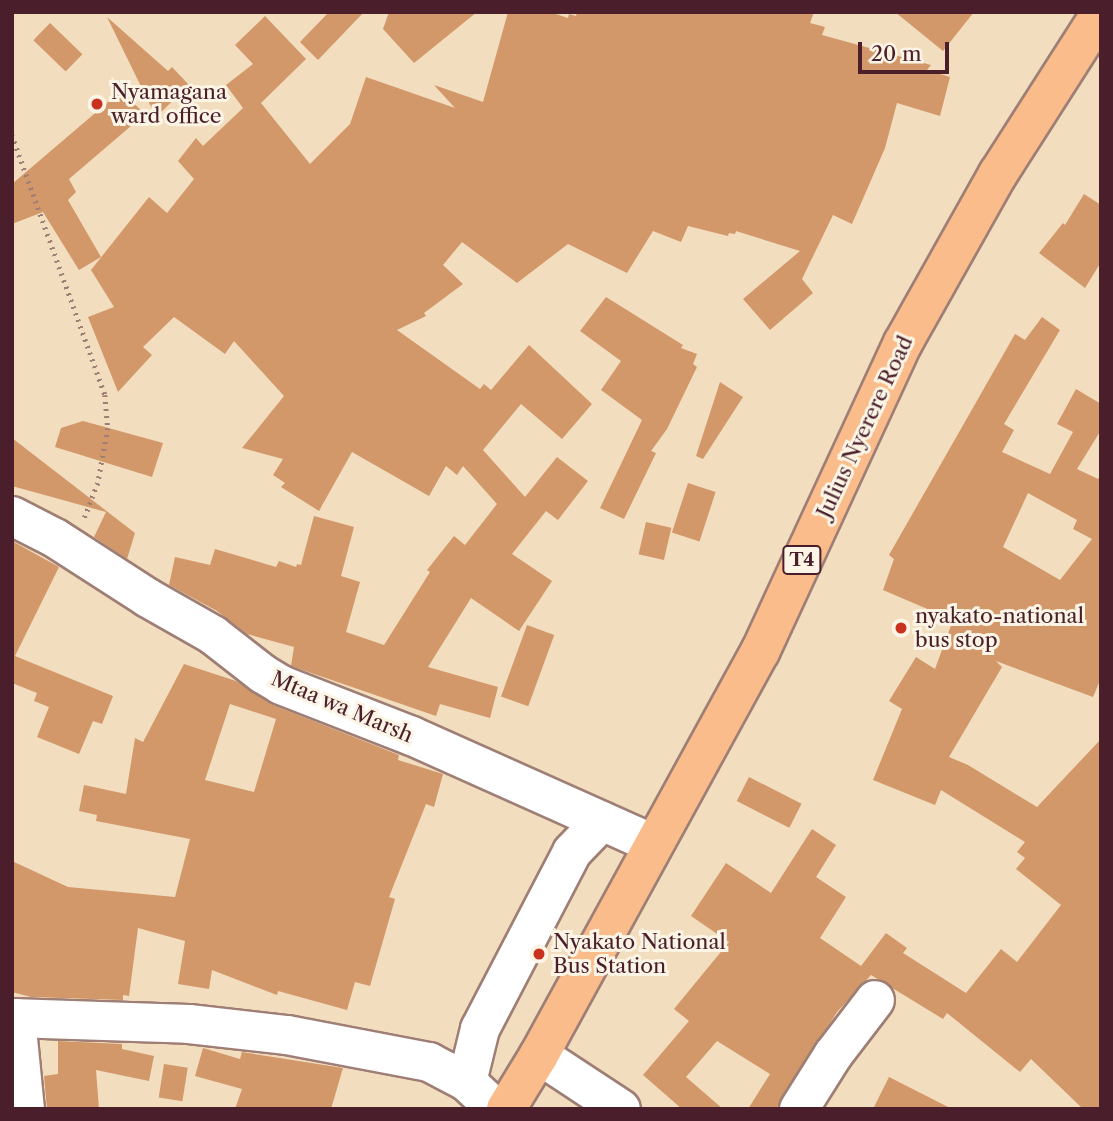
<!DOCTYPE html>
<style>
body{margin:0}
#map{position:relative;width:1113px;height:1121px;overflow:hidden;background:#f2ddbf;font-family:"Libre Caslon Text",serif}
div>[style]{position:absolute}
.building>*{inset:0;background:#d2986a;transform-origin:0 0}
.path>*{height:4.5px;margin-top:-2.25px;transform-origin:0;background:repeating-linear-gradient(90deg,#9e7e75 0 2px,transparent 0 7px)}
.roads{filter:drop-shadow(2px 0 #9e7e75) drop-shadow(-2px 0 #9e7e75) drop-shadow(0 2px #9e7e75) drop-shadow(0 -2px #9e7e75)}
.minor>*{height:38px;margin:-19px;padding:0 19px;transform-origin:19px;border-radius:19px;background:#fff}
.highway>*{height:38px;margin:-19px;padding:0 19px;transform-origin:19px;border-radius:19px;background:#f9bc8a}
.dots>*{width:19px;height:19px;translate:-50% -50%;box-sizing:border-box;border:4px solid #fcf5e5;border-radius:50%}
span{translate:-50% -50%;white-space:nowrap;text-align:center;line-height:1.15;-webkit-text-stroke:6px #fcf5e5;paint-order:stroke}
.shield-label span{padding:2px 5px;background:#fcf5e5;border:2px solid;border-radius:5px;-webkit-text-stroke-width:0}
.shield-label{font-size:19px;color:#4a1f2b;font-weight:700}
.poi-label{font-size:21px;color:#4a1f2b}
.left{translate:0 -50%;text-align:left}
.street-label{font-size:21px;color:#4a1f2b}
.frame{position:absolute;inset:0;border:14px solid #4a1f2b;pointer-events:none}
.scale{position:absolute;left:858px;top:42px;width:91px;height:32px;box-sizing:border-box;border:4px solid #4a1f2b;border-top:0;padding-left:9px;font-size:21px;line-height:24px;white-space:nowrap;color:#4a1f2b;-webkit-text-stroke:5px #fcf5e5;paint-order:stroke}
</style>
<div id="map">
<div class="building">
<div style="clip-path:polygon(329px 12px,364px 12px,318px 60px,300px 42px)"></div>
<div style="clip-path:polygon(389px 12px,477px 12px,414px 63px,383px 29px)"></div>
<div style="clip-path:polygon(508px 12px,550px 12px,568px 18px,569px 14px,576px 16px,577px 12px,814px 12px,810px 23px,825px 27px,822px 35px,931px 65px,927px 70px,950px 77px,940px 116px,897px 103px,885px 148px,852px 224px,833px 215px,802px 279px,813px 293px,770px 330px,743px 299px,800px 251px,736px 231px,735px 234px,729px 233px,728px 236px,688px 226px,681px 242px,653px 231px,627px 273px,568px 244px,517px 283px,462px 242px,443px 265px,463px 284px,424px 313px,426px 316px,397px 330px,480px 389px,484px 384px,491px 390px,529px 345px,592px 404px,562px 439px,521px 404px,483px 450px,525px 497px,557px 457px,588px 481px,558px 520px,546px 511px,512px 554px,552px 581px,519px 631px,471px 598px,428px 667px,498px 687px,490px 718px,440px 704px,436px 716px,291px 666px,294px 647px,247px 634px,217px 611px,169px 585px,175px 557px,210px 565px,215px 549px,276px 567px,279px 561px,296px 567px,297px 564px,301px 565px,314px 516px,354px 527px,341px 576px,360px 582px,346px 632px,384px 645px,430px 572px,427px 570px,454px 536px,465px 545px,497px 504px,463px 466px,457px 475px,446px 466px,429px 496px,352px 452px,319px 511px,281px 487px,285px 483px,273px 475px,283px 459px,242px 448px,284px 396px,234px 341px,225px 354px,174px 317px,143px 347px,152px 355px,118px 392px,88px 317px,114px 307px,91px 270px,149px 197px,167px 213px,194px 179px,178px 161px,196px 138px,203px 146px,243px 108px,226px 85px,253px 64px,235px 45px,265px 16px,306px 59px,261px 103px,310px 164px,350px 124px,366px 77px,455px 108px,434px 85px,483px 102px)"></div>
<div style="clip-path:polygon(895px 12px,974px 12px,943px 51px)"></div>
<div style="clip-path:polygon(107px 17px,168px 71px,172px 67px,189px 85px,156px 117px)"></div>
<div style="left:50px;top:23px;width:45px;height:24px;rotate:44deg"></div>
<div style="clip-path:polygon(121px 91px,145px 114px,69px 179px,76px 192px,68px 200px,101px 257px,79px 270px,43px 212px,12px 224px,12px 184px)"></div>
<div style="clip-path:polygon(1084px 194px,1101px 205px,1101px 262px,1085px 288px,1039px 253px,1063px 223px,1065px 225px)"></div>
<div style="clip-path:polygon(606px 297px,683px 345px,681px 348px,697px 354px,693px 364px,697px 367px,667px 429px,651px 451px,656px 453px,624px 519px,600px 508px,642px 420px,601px 390px,621px 361px,580px 331px)"></div>
<div style="clip-path:polygon(evenodd,1042px 317px,1060px 330px,1004px 424px,1014px 430px,1002px 452px,1050px 474px,1073px 432px,1057px 424px,1076px 389px,1101px 404px,1101px 430px,1077px 469px,1098px 479px,1101px 474px,1101px 678px,1093px 697px,996px 661px,1002px 667px,949px 757px,968px 765px,1037px 807px,1101px 739px,1101px 1109px,1083px 1109px,1031px 1059px,1020px 1072px,947px 1013px,943px 1019px,871px 975px,837px 1012px,776px 1109px,748px 1109px,770px 1074px,717px 1041px,686px 1077px,723px 1109px,682px 1109px,643px 1075px,689px 1021px,674px 1009px,729px 942px,691px 916px,726px 863px,771px 893px,812px 829px,836px 845px,816px 877px,846px 897px,820px 938px,861px 966px,886px 933px,907px 948px,903px 953px,966px 993px,1001px 949px,1017px 962px,1061px 905px,1016px 869px,1025px 858px,1017px 852px,1025px 842px,941px 790px,935px 805px,873px 780px,902px 709px,889px 701px,916px 657px,935px 669px,953px 620px,883px 590px,894px 559px,889px 555px,1015px 334px,1025px 340px,1042px 317px,1028px 493px,1077px 520px,1073px 529px,1092px 539px,1060px 580px,1003px 547px,1028px 493px)"></div>
<div style="clip-path:polygon(720px 382px,743px 397px,703px 459px,696px 456px)"></div>
<div style="clip-path:polygon(83px 421px,163px 443px,152px 477px,55px 447px,61px 428px)"></div>
<div style="clip-path:polygon(12px 438px,135px 533px,127px 559px,94px 537px,106px 512px,12px 486px)"></div>
<div style="left:688px;top:483px;width:29px;height:52px;rotate:18deg"></div>
<div style="left:646px;top:522px;width:26px;height:33px;rotate:13deg"></div>
<div style="clip-path:polygon(12px 541px,59px 567px,15px 656px,113px 696px,102px 724px,93px 721px,79px 754px,37px 737px,49px 707px,34px 701px,37px 693px,12px 683px)"></div>
<div style="left:527px;top:625px;width:29px;height:76px;rotate:20deg"></div>
<div style="clip-path:polygon(evenodd,184px 664px,236px 681px,273px 705px,399px 755px,398px 760px,443px 774px,434px 807px,426px 804px,389px 897px,395px 899px,370px 986px,355px 982px,347px 1010px,278px 991px,277px 995px,212px 970px,209px 989px,178px 984px,185px 941px,138px 928px,129px 996px,123px 995px,123px 1000px,31px 997px,12px 992px,12px 861px,68px 887px,175px 897px,190px 839px,96px 821px,97px 815px,79px 811px,84px 785px,126px 794px,135px 738px,143px 742px,184px 664px,230px 704px,276px 719px,254px 792px,205px 780px,230px 704px)"></div>
<div style="left:749px;top:777px;width:59px;height:27px;rotate:27deg"></div>
<div style="clip-path:polygon(58px 1041px,122px 1044px,122px 1049px,154px 1056px,149px 1081px,96px 1070px,99px 1109px,47px 1109px,44px 1076px,58px 1074px)"></div>
<div style="clip-path:polygon(203px 1048px,240px 1059px,242px 1052px,343px 1068px,331px 1109px,235px 1109px,242px 1089px,195px 1076px)"></div>
<div style="left:164px;top:1064px;width:24px;height:34px;rotate:9deg"></div>
<div style="clip-path:polygon(889px 1077px,952px 1109px,873px 1109px)"></div>
</div>
<div class="path">
<div style="left:12px;top:135px;width:276px;rotate:70.3deg"></div>
<div style="left:105px;top:395px;width:33px;rotate:85deg"></div>
<div style="left:108px;top:428px;width:56px;rotate:100.3deg"></div>
<div style="left:98px;top:483px;width:39px;rotate:111deg"></div>
</div>
<div class="roads">
<div class="minor">
<div style="left:12px;top:516px;width:48px;rotate:27.1deg"></div>
<div style="left:55px;top:538px;width:111px;rotate:32.8deg"></div>
<div style="left:148px;top:598px;width:75px;rotate:29.6deg"></div>
<div style="left:213px;top:635px;width:63px;rotate:38deg"></div>
<div style="left:263px;top:674px;width:21px;rotate:31deg"></div>
<div style="left:281px;top:685px;width:141px;rotate:21.3deg"></div>
<div style="left:412px;top:736px;width:264px;rotate:24.1deg"></div>
<div style="left:12px;top:1018px;width:177px;rotate:1.9deg"></div>
<div style="left:189px;top:1024px;width:99px;rotate:6.4deg"></div>
<div style="left:287px;top:1035px;width:145px;rotate:10.8deg"></div>
<div style="left:429px;top:1062px;width:43px;rotate:27.8deg"></div>
<div style="left:467px;top:1082px;width:40px;rotate:43deg"></div>
<div style="left:16px;top:1018px;width:91px;rotate:84.4deg"></div>
<div style="left:539px;top:1055px;width:98px;rotate:33.4deg"></div>
<div style="left:467px;top:1082px;width:55px;rotate:-76.2deg"></div>
<div style="left:480px;top:1029px;width:199px;rotate:-62.5deg"></div>
<div style="left:572px;top:852px;width:43px;rotate:-45.9deg"></div>
<div style="left:799px;top:1109px;width:64px;rotate:-57.8deg"></div>
<div style="left:833px;top:1055px;width:69px;rotate:-52.6deg"></div>
</div>
<div class="highway">
<div style="left:506px;top:1109px;width:63px;rotate:-58.6deg"></div>
<div style="left:539px;top:1055px;width:460px;rotate:-61.3deg"></div>
<div style="left:760px;top:652px;width:340px;rotate:-65.2deg"></div>
<div style="left:903px;top:343px;width:194px;rotate:-60.7deg"></div>
<div style="left:998px;top:174px;width:191px;rotate:-57.4deg"></div>
</div>
</div>
<div class="dots">
<div style="left:97px;top:104px;background:#c8321e"></div>
<div style="left:901px;top:628px;background:#c8321e"></div>
<div style="left:539px;top:954px;background:#c8321e"></div>
</div>
<div class="shield-label">
<span style="left:802px;top:560px">T4</span>
</div>
<div class="poi-label">
<span class="left" style="left:111px;top:104px">Nyamagana<br>ward office</span>
<span class="left" style="left:915px;top:628px">nyakato-national<br>bus stop</span>
<span class="left" style="left:553px;top:954px">Nyakato National<br>Bus Station</span>
</div>
<div class="street-label">
<span style="left:865px;top:427px;rotate:-65deg">Julius Nyerere Road</span>
<span style="left:342px;top:707px;rotate:23deg">Mtaa wa Marsh</span>
</div>
<div class="frame"></div>
<div class="scale">20 m</div>
</div>
